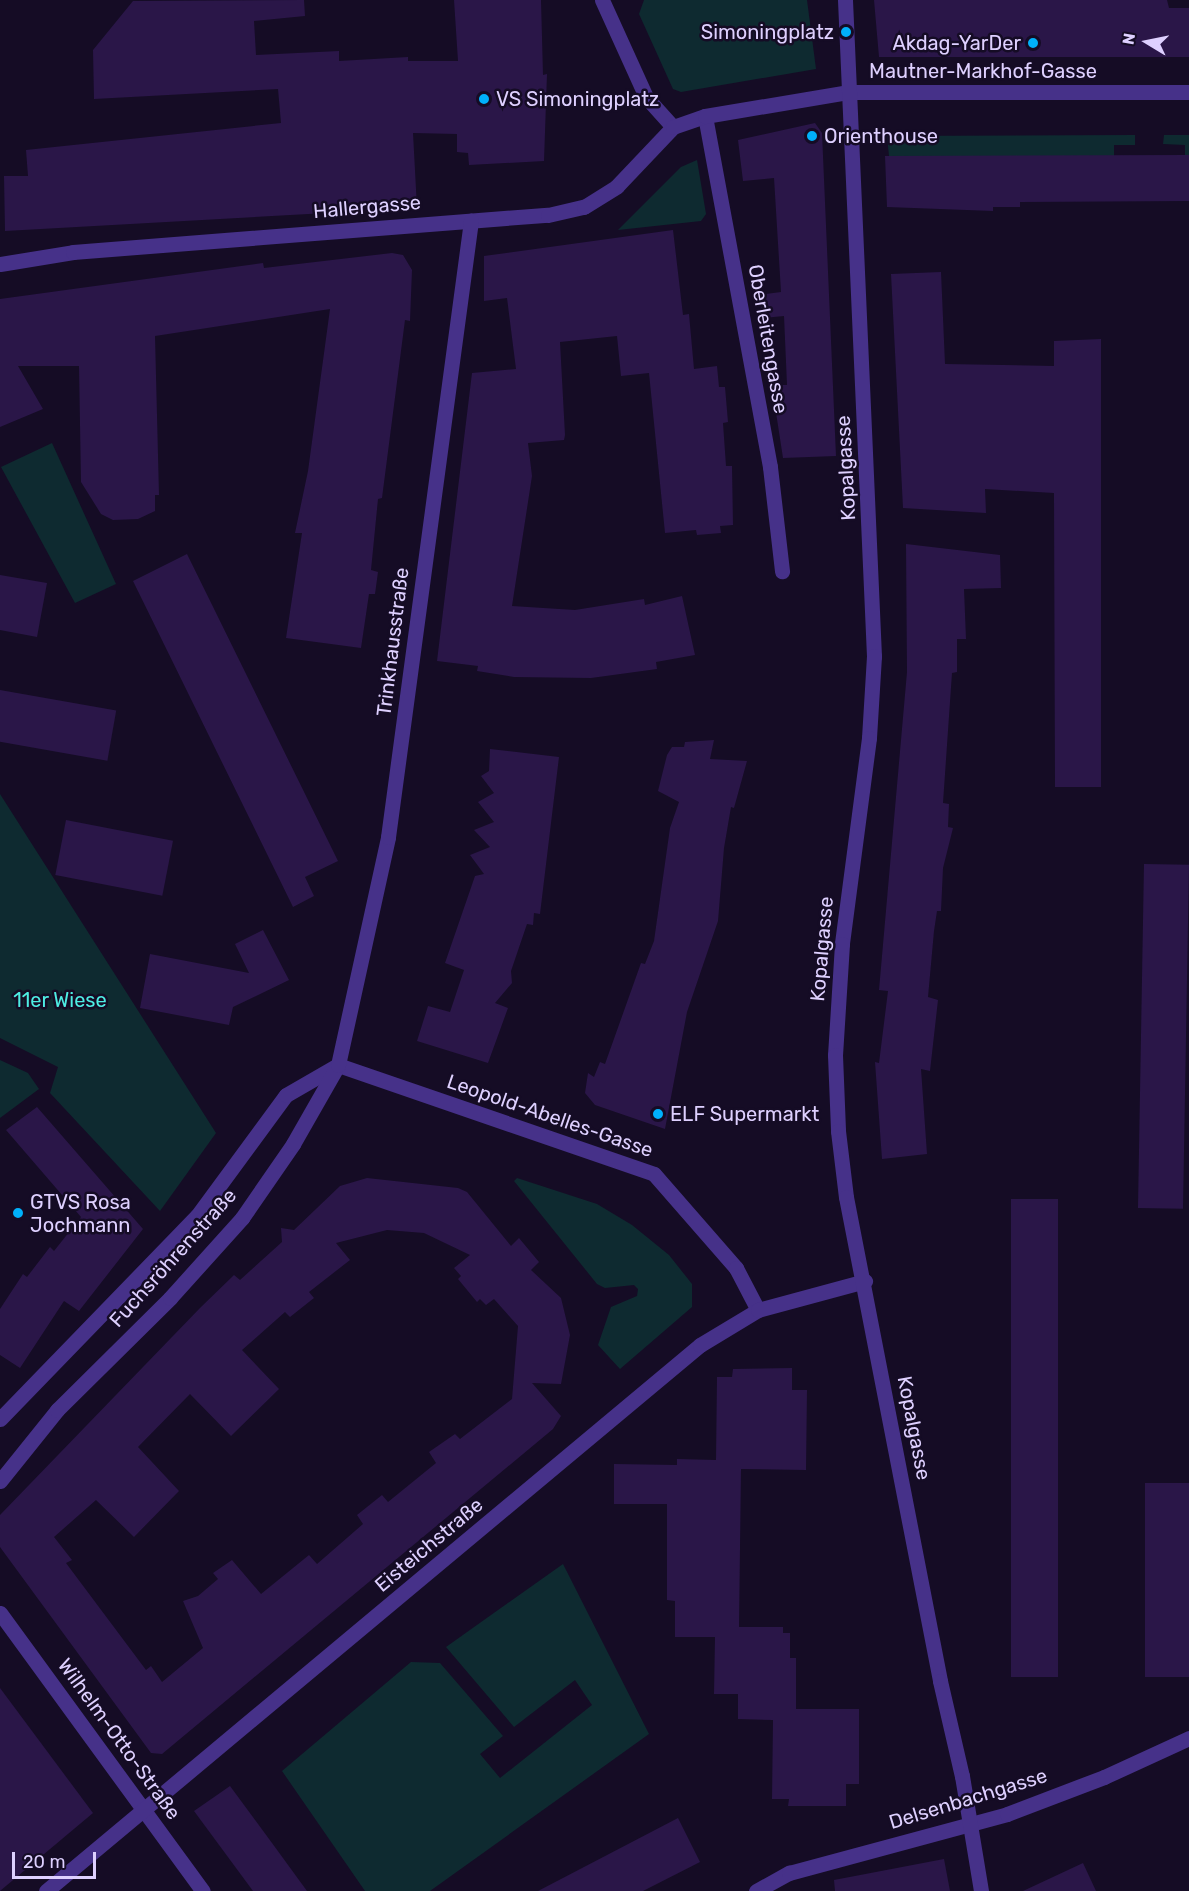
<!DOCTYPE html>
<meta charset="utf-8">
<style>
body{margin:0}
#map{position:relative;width:1189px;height:1891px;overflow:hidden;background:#150c25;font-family:Rubik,sans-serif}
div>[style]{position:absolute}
.green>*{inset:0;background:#0e2a30}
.building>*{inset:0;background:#2a1648;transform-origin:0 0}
.minor>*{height:15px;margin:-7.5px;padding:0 7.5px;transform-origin:7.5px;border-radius:7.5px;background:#463189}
.tertiary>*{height:15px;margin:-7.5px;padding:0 7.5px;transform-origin:7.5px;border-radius:7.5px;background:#463189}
.dots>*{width:16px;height:16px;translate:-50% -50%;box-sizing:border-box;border:3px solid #150c25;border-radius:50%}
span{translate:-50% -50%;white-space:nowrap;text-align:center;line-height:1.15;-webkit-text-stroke:5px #150c25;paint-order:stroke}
.poi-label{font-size:20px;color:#ded0ff}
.right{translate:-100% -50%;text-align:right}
.left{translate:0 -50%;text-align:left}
.street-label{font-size:20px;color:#ded0ff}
.park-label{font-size:20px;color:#4eece3}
.north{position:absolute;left:1117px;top:12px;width:60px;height:60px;-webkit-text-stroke:4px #150c25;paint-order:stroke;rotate:280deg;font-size:16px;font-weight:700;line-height:24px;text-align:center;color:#ded0ff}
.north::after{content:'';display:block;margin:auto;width:21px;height:27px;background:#ded0ff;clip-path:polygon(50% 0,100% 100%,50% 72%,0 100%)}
.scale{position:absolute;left:12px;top:1852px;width:84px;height:27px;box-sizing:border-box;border:3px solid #ded0ff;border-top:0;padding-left:8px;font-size:18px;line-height:21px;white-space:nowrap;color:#ded0ff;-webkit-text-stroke:4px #150c25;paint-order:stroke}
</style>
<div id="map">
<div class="green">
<div style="clip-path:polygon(644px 0,807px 0,816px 69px,681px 92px,673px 89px,639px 14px)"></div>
<div style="clip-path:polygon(1135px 135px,1135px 145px,1114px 145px,1114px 156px,889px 156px,887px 136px)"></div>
<div style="clip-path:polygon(1164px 135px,1189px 135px,1189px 155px,1185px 155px,1185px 145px,1163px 144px)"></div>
<div style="clip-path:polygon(697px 160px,706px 214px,701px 221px,618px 230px,681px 167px)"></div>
<div style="clip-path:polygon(52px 443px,116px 584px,75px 603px,1px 467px)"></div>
<div style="clip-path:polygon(0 794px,216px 1133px,160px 1211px,50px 1093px,58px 1067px,0 1038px)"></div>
<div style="clip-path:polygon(0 1060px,28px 1073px,39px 1089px,0 1118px)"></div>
<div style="clip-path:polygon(517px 1178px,597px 1204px,632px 1225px,669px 1255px,692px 1284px,692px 1307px,620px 1369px,598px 1345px,611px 1307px,637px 1296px,638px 1289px,634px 1285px,605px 1288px,597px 1284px,514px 1181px)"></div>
<div style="clip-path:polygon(563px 1564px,649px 1734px,430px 1891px,365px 1891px,282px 1771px,411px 1662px,440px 1663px,503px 1736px,480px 1754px,500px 1778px,592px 1705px,575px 1680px,514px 1727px,446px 1647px)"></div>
</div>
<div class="building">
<div style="clip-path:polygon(304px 0,305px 16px,254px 21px,256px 55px,339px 51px,339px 61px,408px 57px,408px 61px,458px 61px,454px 0,541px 0,543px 75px,547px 74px,544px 161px,469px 165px,468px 153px,457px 152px,457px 134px,413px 133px,417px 208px,5px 231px,4px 176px,28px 176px,26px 150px,281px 123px,278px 89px,94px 99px,93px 50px,133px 1px)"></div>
<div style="clip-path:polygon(874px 0,1167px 0,1169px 8px,1189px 8px,1189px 57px,879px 57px)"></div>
<div style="clip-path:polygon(815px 123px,822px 133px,836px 456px,783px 458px,773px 393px,781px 393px,780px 385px,787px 385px,784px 316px,763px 318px,759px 295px,781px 292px,774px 178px,743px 181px,738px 140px)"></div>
<div style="clip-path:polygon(1189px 155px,1189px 201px,1020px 202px,1020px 207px,993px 207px,993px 211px,887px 207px,885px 156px)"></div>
<div style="clip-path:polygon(673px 230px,683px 315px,689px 314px,694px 369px,717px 366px,719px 387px,725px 387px,728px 422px,723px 423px,726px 466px,732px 466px,733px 525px,720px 526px,721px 533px,697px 535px,696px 530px,665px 533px,649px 373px,621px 376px,617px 336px,560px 342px,565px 435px,564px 440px,528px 443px,532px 476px,512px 606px,575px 610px,644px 599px,645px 605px,682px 596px,695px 655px,656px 662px,657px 669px,591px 678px,514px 677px,477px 671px,478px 666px,437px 661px,472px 373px,516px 369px,507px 298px,484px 301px,484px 256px)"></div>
<div style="clip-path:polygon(392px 253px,403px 255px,412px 270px,410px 321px,405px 320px,382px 498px,378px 499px,371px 570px,378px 572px,375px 594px,369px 594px,361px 648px,286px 638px,302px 533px,295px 533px,308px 471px,330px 309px,155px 336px,159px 495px,155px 495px,155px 511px,138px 519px,113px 520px,101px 514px,81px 482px,79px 366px,18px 366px,43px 409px,0 427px,0 299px,263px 263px,264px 268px)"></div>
<div style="clip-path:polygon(941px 272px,945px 364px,1054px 366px,1054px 341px,1101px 339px,1101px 787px,1055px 787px,1054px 493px,985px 489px,986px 513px,903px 508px,891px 274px)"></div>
<div style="clip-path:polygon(906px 544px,1000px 555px,1001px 588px,964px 589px,966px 639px,957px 639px,957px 672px,952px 673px,943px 803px,949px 804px,948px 827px,953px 828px,943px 868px,941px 911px,937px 911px,934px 931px,928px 997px,938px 1000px,930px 1071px,921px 1069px,927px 1154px,882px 1159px,875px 1062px,879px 1063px,888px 991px,879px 990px,907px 672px)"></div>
<div style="clip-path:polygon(187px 554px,338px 861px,305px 877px,314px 896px,293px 907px,133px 581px)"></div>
<div style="clip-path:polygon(0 575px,47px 583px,37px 637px,0 630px)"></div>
<div style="left:0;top:690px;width:118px;height:51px;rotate:10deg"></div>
<div style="clip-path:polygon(714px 740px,710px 759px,747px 761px,734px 808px,731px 807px,724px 848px,718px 921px,687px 1012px,665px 1129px,595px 1105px,585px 1093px,588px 1073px,594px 1077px,600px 1062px,605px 1064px,641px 963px,645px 964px,654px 941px,670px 828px,679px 802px,658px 791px,667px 755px,672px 747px,684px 747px,685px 742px)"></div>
<div style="clip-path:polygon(490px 749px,559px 757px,540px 914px,534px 913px,533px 925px,527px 924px,511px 971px,512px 983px,495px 1003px,508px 1008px,488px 1063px,417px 1041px,428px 1006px,450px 1012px,464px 970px,445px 963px,475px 876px,484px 874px,470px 855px,490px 847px,474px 830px,494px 822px,478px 802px,494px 793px,481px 776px,489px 771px)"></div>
<div style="left:66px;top:820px;width:109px;height:56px;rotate:11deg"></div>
<div style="left:1144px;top:864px;width:45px;height:344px;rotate:1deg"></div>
<div style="clip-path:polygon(263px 930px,289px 980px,233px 1007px,229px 1025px,140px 1008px,150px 954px,249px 973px,235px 944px)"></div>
<div style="clip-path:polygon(37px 1107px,143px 1229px,79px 1311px,64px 1301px,20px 1368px,0 1355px,0 1309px,23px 1274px,27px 1277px,50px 1247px,54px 1251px,81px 1217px,6px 1130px)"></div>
<div style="clip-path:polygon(evenodd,367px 1178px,458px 1188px,467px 1192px,511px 1246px,519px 1238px,539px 1262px,531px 1270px,561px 1298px,570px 1335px,561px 1384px,532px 1383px,561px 1416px,553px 1429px,162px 1754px,151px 1753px,0 1547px,0 1515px,200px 1308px,234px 1275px,240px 1280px,282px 1242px,281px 1228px,294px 1230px,340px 1186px,367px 1178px,387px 1230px,424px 1233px,470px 1255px,454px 1268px,461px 1276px,458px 1279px,477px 1302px,480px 1299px,486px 1305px,494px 1299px,518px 1326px,512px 1399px,460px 1439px,455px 1434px,429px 1452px,436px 1463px,388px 1502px,382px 1495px,357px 1515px,363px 1524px,317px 1564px,309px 1555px,261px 1594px,232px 1560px,213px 1573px,218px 1579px,198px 1596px,183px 1601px,203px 1648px,162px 1682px,151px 1666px,146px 1670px,66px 1563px,72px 1560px,54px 1537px,96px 1500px,134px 1537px,179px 1491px,138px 1447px,190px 1394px,231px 1436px,279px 1389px,242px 1350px,285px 1312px,290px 1317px,314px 1298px,309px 1292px,350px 1260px,336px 1243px,387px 1230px)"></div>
<div style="left:1011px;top:1199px;width:47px;height:478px"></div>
<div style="clip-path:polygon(792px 1368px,792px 1390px,807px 1390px,806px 1470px,741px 1469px,739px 1627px,783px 1627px,783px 1633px,790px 1633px,790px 1658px,796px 1658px,796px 1709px,859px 1709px,859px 1784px,846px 1784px,846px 1806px,788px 1806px,789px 1799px,772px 1799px,773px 1720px,738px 1719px,738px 1694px,714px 1694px,715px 1637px,675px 1637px,675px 1601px,667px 1600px,667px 1504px,614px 1504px,614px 1464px,677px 1465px,677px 1459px,716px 1460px,717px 1377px,732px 1377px,733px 1369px)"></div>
<div style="left:1145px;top:1483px;width:44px;height:194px"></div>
<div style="clip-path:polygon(0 1688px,93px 1813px,0 1891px)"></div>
<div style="clip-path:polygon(230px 1786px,272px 1843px,307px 1891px,253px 1891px,194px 1811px)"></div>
<div style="clip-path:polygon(678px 1818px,700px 1862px,643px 1891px,538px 1891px)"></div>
<div style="clip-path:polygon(944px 1859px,950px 1891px,835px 1891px,834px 1880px)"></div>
<div style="clip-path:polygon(1083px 1863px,1096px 1891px,1023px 1891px)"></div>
</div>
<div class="minor">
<div style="left:602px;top:0;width:107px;rotate:65.6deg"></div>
<div style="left:646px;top:97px;width:40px;rotate:48deg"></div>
<div style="left:705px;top:116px;width:357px;rotate:79.5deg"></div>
<div style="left:770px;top:467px;width:105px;rotate:83.4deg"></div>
<div style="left:0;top:264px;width:74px;rotate:-9.3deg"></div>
<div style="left:73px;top:252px;width:476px;rotate:-4.5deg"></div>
<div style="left:548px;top:215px;width:37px;rotate:-13deg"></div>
<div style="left:584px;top:207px;width:39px;rotate:-32deg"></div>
<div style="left:617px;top:186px;width:81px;rotate:-46.5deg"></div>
<div style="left:673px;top:127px;width:34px;rotate:-19deg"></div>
<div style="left:705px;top:116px;width:146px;rotate:-9.5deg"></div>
<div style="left:849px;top:92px;width:340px"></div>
<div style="left:338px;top:1065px;width:334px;rotate:19deg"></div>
<div style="left:654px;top:1174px;width:125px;rotate:48.9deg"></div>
<div style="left:736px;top:1268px;width:47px;rotate:62.4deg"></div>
<div style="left:0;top:1419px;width:283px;rotate:-45.9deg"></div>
<div style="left:197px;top:1216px;width:150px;rotate:-53.7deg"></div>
<div style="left:286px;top:1095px;width:60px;rotate:-30deg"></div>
<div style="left:0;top:1481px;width:91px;rotate:-51.2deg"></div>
<div style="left:57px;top:1410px;width:159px;rotate:-44.7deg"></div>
<div style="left:170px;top:1298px;width:108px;rotate:-48deg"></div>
<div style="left:242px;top:1218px;width:90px;rotate:-55.4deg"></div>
<div style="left:293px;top:1144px;width:91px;rotate:-60.3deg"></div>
<div style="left:338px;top:1065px;width:233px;rotate:-77.6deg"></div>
<div style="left:388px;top:837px;width:622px;rotate:-82.33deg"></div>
<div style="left:0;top:1613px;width:344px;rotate:53.9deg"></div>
<div style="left:46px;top:1891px;width:852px;rotate:-39.86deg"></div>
<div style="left:700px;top:1345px;width:68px;rotate:-31.1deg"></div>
<div style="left:758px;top:1310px;width:111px;rotate:-15.2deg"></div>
<div style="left:756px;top:1891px;width:38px;rotate:-29deg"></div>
<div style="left:789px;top:1873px;width:226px;rotate:-15.1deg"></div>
<div style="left:1007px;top:1814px;width:104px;rotate:-20.9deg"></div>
<div style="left:1104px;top:1777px;width:94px;rotate:-24.6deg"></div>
</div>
<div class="tertiary">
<div style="left:845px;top:0;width:657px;rotate:87.47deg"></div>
<div style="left:874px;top:656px;width:82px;rotate:93.5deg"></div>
<div style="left:869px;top:738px;width:208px;rotate:97.5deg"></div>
<div style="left:842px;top:944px;width:111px;rotate:93.6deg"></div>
<div style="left:835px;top:1055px;width:76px;rotate:87.7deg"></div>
<div style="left:838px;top:1131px;width:66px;rotate:83.1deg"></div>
<div style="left:846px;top:1197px;width:493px;rotate:79deg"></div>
<div style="left:940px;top:1681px;width:98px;rotate:77deg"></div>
<div style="left:962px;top:1776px;width:117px;rotate:80.6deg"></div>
</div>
<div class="dots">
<div style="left:846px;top:32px;background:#00b1fb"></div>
<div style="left:1033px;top:43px;background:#00b1fb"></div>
<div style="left:484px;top:99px;background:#00b1fb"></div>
<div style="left:812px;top:136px;background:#00b1fb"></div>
<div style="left:658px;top:1114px;background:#00b1fb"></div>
<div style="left:18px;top:1213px;background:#00b1fb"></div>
</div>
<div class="poi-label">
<span class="right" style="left:834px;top:32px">Simoningplatz</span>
<span class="right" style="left:1021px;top:43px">Akdag-YarDer</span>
<span class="left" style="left:496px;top:99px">VS Simoningplatz</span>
<span class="left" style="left:824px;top:136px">Orienthouse</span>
<span class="left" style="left:670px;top:1114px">ELF Supermarkt</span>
<span class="left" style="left:30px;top:1214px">GTVS Rosa<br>Jochmann</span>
</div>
<div class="street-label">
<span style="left:983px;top:71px">Mautner-Markhof-Gasse</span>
<span style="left:367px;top:207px;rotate:-5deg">Hallergasse</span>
<span style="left:768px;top:339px;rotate:80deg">Oberleitengasse</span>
<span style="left:846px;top:468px;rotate:-93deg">Kopalgasse</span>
<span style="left:393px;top:642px;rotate:-83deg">Trinkhausstraße</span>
<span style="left:822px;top:949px;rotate:-85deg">Kopalgasse</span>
<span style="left:550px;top:1116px;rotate:19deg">Leopold-Abelles-Gasse</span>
<span style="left:173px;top:1258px;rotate:-48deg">Fuchsröhrenstraße</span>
<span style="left:914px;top:1428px;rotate:79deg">Kopalgasse</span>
<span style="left:429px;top:1545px;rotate:-40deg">Eisteichstraße</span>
<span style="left:119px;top:1739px;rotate:54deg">Wilhelm-Otto-Straße</span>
<span style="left:968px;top:1799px;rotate:-17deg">Delsenbachgasse</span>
</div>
<div class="park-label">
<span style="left:60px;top:1000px">11er Wiese</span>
</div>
<div class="north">N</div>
<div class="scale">20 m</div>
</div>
